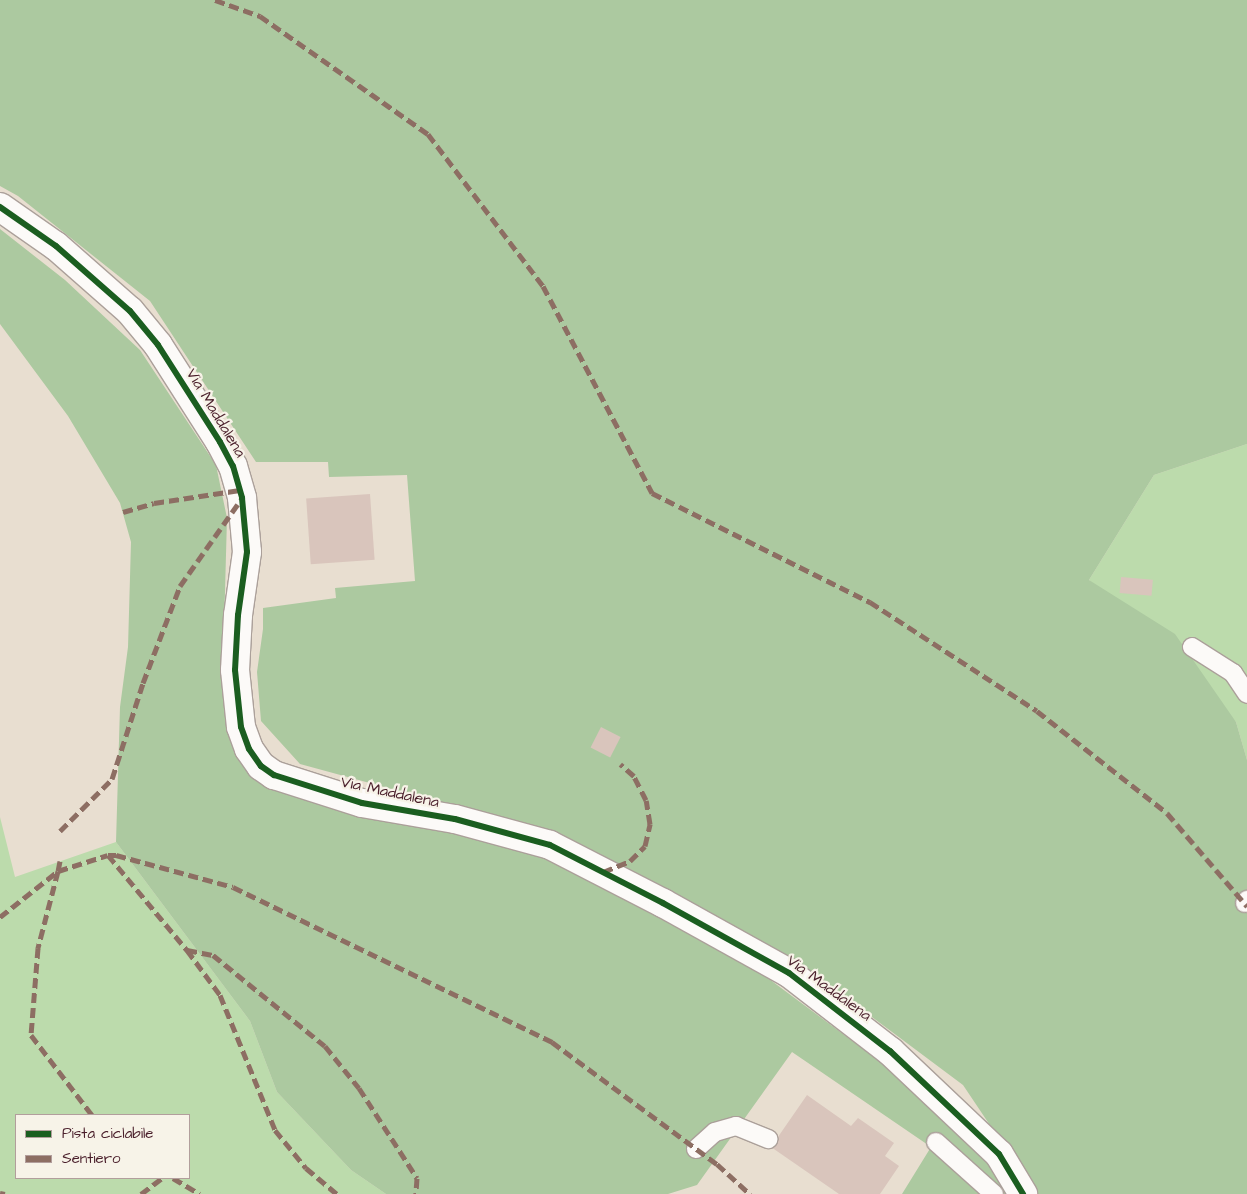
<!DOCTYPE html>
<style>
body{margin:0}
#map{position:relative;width:1247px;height:1194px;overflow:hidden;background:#e8ded0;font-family:"Architects Daughter",sans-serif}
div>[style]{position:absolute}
.green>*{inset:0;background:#bcdbac}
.forest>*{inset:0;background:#acc9a0}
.building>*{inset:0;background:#d9c5bc;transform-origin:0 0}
.roads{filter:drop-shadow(1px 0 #aba09a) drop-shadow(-1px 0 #aba09a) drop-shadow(0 1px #aba09a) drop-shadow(0 -1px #aba09a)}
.lane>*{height:18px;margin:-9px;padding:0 9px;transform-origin:9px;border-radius:9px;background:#fcfaf8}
.secondary>*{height:28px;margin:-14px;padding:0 14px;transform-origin:14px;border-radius:14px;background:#fcfaf8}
.quiet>*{height:5px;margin-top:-2.5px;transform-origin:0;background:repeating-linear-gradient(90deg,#8d6e63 0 10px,transparent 0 15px)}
.cycleway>*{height:6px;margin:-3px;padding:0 3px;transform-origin:3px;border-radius:3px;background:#1b5e20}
span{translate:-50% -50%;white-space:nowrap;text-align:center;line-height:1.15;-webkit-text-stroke:4.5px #f7f3e8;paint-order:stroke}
.street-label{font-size:16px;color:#4a1f2b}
.legend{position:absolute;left:15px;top:1114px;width:175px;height:65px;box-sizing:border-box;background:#f7f3e8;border:1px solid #b29e9c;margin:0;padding:6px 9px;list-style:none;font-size:15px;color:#4a1f2b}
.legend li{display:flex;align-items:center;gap:10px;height:25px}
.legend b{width:25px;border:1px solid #b29e9c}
</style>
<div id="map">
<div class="green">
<div style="clip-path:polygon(1247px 444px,1247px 760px,1236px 722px,1089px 580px,1154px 475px)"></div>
<div style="clip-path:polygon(evenodd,0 817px,15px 877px,116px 842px,250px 1021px,277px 1092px,351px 1170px,386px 1194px,0 1194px,0 817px,16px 1115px,189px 1115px,189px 1178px,16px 1178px,16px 1115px)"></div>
</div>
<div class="forest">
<div style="clip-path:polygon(0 0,1247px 0,1247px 444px,1154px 475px,1089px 580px,1175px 634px,1236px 722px,1247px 760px,1247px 1194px,1036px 1194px,963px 1085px,801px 964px,560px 835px,300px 764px,261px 721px,257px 672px,263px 629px,263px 608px,336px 598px,335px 588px,415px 581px,407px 475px,329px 477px,328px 462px,256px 462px,150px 301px,18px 196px,0 186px)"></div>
<div style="clip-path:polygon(0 229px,65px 280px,140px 350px,216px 465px,227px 518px,223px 665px,227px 730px,247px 771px,299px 796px,436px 824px,549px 859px,737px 955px,898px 1075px,996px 1167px,1011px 1194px,902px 1194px,931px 1147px,792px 1052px,697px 1185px,668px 1194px,386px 1194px,351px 1170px,277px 1092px,250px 1021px,116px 842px,120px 707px,128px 647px,131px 542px,120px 503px,68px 416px,0 324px)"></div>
</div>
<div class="building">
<div style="left:370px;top:494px;width:66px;height:64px;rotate:86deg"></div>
<div style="left:1121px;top:577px;width:32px;height:16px;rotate:5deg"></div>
<div style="left:601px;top:727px;width:22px;height:23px;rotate:27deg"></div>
<div style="clip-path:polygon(807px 1095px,851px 1126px,858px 1118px,894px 1143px,885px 1156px,899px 1166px,880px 1194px,839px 1194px,771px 1147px)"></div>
</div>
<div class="roads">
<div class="lane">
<div style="left:1192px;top:647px;width:49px;rotate:32.4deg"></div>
<div style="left:1233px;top:673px;width:25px;rotate:56deg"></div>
<div style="left:1245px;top:903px;width:4px;rotate:-56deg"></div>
<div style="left:936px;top:1142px;width:78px;rotate:41.9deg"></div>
<div style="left:696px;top:1149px;width:25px;rotate:-42deg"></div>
<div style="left:715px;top:1132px;width:22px;rotate:-16deg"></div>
<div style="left:736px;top:1126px;width:35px;rotate:22deg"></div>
</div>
<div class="secondary">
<div style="left:0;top:207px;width:68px;rotate:34.9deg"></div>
<div style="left:56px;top:246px;width:98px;rotate:41.3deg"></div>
<div style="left:130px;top:311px;width:44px;rotate:50.5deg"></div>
<div style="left:158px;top:345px;width:115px;rotate:57.4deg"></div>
<div style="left:220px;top:442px;width:27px;rotate:62deg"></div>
<div style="left:233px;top:466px;width:33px;rotate:74deg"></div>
<div style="left:242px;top:498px;width:54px;rotate:84.7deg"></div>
<div style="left:247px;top:552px;width:64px;rotate:98.1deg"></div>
<div style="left:238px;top:615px;width:55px;rotate:93.1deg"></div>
<div style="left:235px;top:670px;width:57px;rotate:84deg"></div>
<div style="left:241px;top:727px;width:23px;rotate:70deg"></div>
<div style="left:249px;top:749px;width:21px;rotate:55deg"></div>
<div style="left:261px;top:766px;width:16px;rotate:35deg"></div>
<div style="left:274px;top:775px;width:92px;rotate:17.7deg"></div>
<div style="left:362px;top:803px;width:94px;rotate:9.8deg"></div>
<div style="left:455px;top:819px;width:98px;rotate:15.3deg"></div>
<div style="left:550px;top:845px;width:127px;rotate:27.2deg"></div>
<div style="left:663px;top:903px;width:144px;rotate:29.1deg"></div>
<div style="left:789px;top:973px;width:128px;rotate:37.7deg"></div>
<div style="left:890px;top:1051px;width:150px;rotate:43.4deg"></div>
<div style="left:999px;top:1154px;width:47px;rotate:59deg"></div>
</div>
</div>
<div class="quiet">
<div style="left:215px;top:0;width:48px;rotate:19.6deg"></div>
<div style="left:260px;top:16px;width:205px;rotate:35.1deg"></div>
<div style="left:428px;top:134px;width:191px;rotate:52.9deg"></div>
<div style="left:543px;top:286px;width:234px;rotate:62.2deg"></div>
<div style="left:652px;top:493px;width:244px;rotate:26.6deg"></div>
<div style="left:870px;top:602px;width:199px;rotate:33.1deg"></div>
<div style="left:1037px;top:711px;width:165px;rotate:38.1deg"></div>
<div style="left:1167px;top:813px;width:123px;rotate:49.3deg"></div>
<div style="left:123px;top:512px;width:32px;rotate:-16deg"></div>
<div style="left:154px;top:503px;width:87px;rotate:-8.6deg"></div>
<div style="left:60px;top:831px;width:74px;rotate:-45deg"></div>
<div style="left:112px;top:779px;width:101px;rotate:-72.1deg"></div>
<div style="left:143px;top:683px;width:104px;rotate:-69.1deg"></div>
<div style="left:180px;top:586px;width:108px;rotate:-54.8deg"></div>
<div style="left:108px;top:855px;width:124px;rotate:50.3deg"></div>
<div style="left:187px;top:950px;width:26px;rotate:11deg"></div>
<div style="left:213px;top:955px;width:144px;rotate:39.1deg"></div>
<div style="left:325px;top:1046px;width:54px;rotate:51deg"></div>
<div style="left:359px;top:1088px;width:107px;rotate:57.2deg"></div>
<div style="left:417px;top:1178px;width:16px;rotate:94deg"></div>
<div style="left:60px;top:861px;width:10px;rotate:101deg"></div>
<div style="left:58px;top:871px;width:52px;rotate:-17.7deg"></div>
<div style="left:108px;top:855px;width:8px"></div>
<div style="left:116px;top:855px;width:121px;rotate:15.3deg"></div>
<div style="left:233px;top:887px;width:355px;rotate:25.9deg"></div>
<div style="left:552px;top:1042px;width:205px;rotate:36.5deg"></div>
<div style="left:717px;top:1164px;width:45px;rotate:42.3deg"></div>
<div style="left:58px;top:871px;width:80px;rotate:104.6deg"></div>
<div style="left:38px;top:948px;width:87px;rotate:94.6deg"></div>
<div style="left:31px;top:1035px;width:101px;rotate:52.7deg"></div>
<div style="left:603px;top:872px;width:29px;rotate:-22deg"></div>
<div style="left:630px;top:861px;width:21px;rotate:-45deg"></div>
<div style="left:645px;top:846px;width:23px;rotate:-77deg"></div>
<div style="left:650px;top:824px;width:24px;rotate:-99deg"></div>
<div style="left:646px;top:800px;width:27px;rotate:-117deg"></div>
<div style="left:634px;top:776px;width:18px;rotate:-139deg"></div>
<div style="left:0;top:917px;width:74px;rotate:-38.4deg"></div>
<div style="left:187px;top:950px;width:56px;rotate:53.7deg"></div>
<div style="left:220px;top:995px;width:146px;rotate:67.8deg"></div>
<div style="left:275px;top:1130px;width:49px;rotate:50.8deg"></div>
<div style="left:306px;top:1168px;width:40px;rotate:40deg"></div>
<div style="left:173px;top:1178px;width:31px;rotate:31deg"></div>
<div style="left:0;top:1193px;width:5px;rotate:11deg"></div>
<div style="left:141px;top:1194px;width:26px;rotate:-37deg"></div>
</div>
<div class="cycleway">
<div style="left:0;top:207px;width:68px;rotate:34.9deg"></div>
<div style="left:56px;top:246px;width:98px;rotate:41.3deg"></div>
<div style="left:130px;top:311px;width:44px;rotate:50.5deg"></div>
<div style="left:158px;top:345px;width:115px;rotate:57.4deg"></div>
<div style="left:220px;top:442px;width:27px;rotate:62deg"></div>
<div style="left:233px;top:466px;width:33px;rotate:74deg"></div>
<div style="left:242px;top:498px;width:54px;rotate:84.7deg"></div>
<div style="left:247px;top:552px;width:64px;rotate:98.1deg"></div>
<div style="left:238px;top:615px;width:55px;rotate:93.1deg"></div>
<div style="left:235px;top:670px;width:57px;rotate:84deg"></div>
<div style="left:241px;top:727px;width:23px;rotate:70deg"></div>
<div style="left:249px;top:749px;width:21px;rotate:55deg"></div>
<div style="left:261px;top:766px;width:16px;rotate:35deg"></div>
<div style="left:274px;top:775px;width:92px;rotate:17.7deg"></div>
<div style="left:362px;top:803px;width:94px;rotate:9.8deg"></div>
<div style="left:455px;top:819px;width:98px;rotate:15.3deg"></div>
<div style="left:550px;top:845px;width:127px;rotate:27.2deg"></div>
<div style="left:663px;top:903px;width:144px;rotate:29.1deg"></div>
<div style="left:789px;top:973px;width:128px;rotate:37.7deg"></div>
<div style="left:890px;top:1051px;width:150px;rotate:43.4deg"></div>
<div style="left:999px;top:1154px;width:47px;rotate:59deg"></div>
</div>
<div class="street-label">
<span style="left:216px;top:413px;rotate:59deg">Via Maddalena</span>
<span style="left:390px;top:792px;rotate:12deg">Via Maddalena</span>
<span style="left:829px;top:988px;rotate:36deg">Via Maddalena</span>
</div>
<ul class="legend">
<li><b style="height:6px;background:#1b5e20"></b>Pista ciclabile</li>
<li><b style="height:6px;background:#8d6e63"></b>Sentiero</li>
</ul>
</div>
